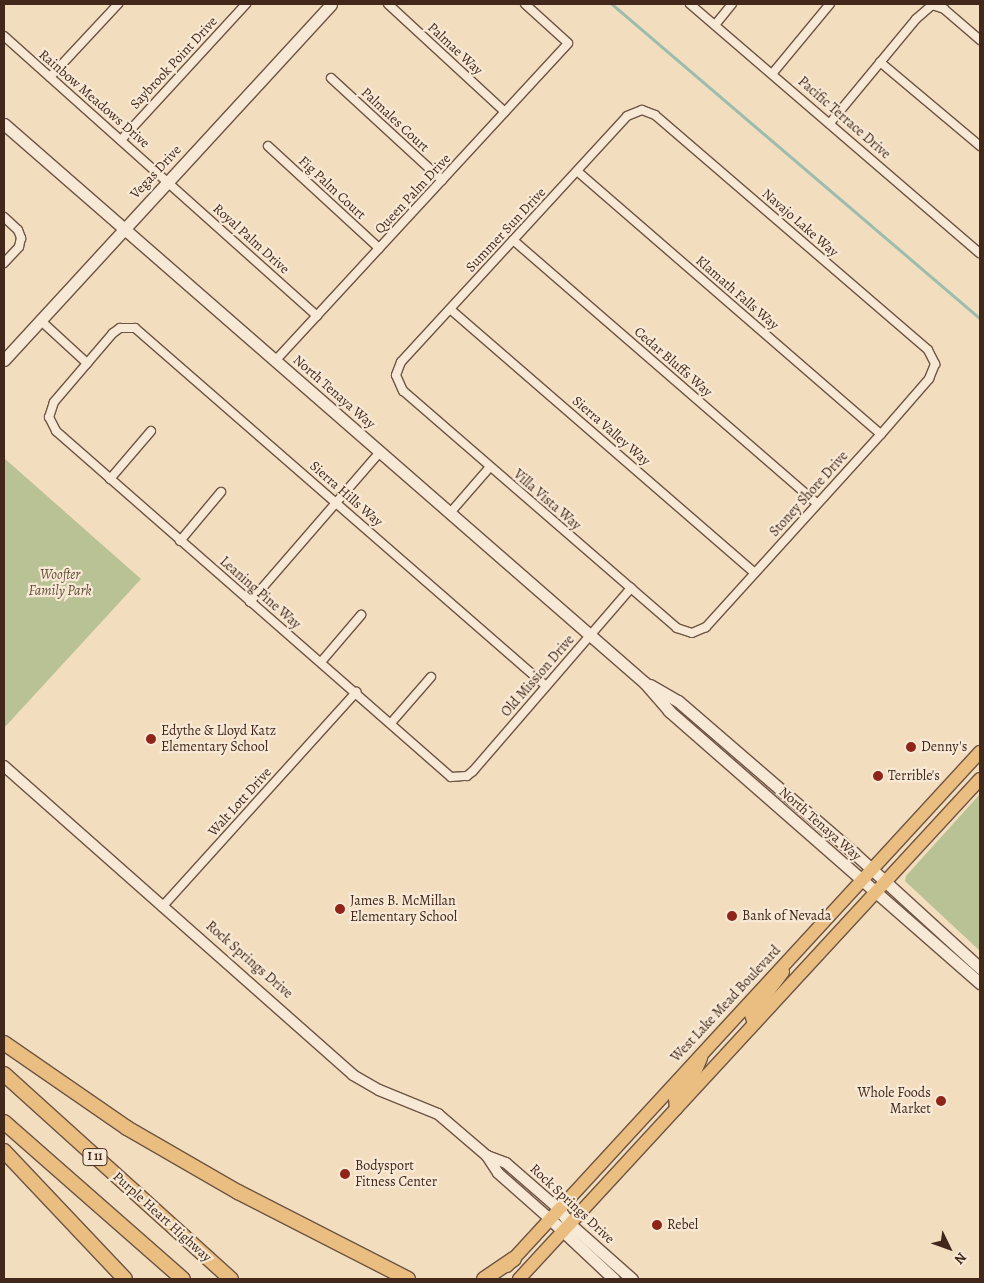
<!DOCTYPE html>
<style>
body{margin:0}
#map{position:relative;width:984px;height:1283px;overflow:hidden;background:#f3ddbf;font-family:Alegreya,serif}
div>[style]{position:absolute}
.green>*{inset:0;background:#b9c294}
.stream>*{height:2.5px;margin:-1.25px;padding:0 1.25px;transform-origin:1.25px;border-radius:1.25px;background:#9dbdac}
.roads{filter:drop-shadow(1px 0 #6e5544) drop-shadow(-1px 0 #6e5544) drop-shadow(0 1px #6e5544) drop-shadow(0 -1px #6e5544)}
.minor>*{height:8px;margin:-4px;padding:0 4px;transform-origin:4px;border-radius:4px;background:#f7e9d5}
.tertiary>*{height:10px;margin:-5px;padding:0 5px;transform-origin:5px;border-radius:5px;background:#f7e9d5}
.secondary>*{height:11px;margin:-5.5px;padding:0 5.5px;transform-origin:5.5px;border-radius:5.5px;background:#f7e9d5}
.primary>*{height:12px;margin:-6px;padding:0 6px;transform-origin:6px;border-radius:6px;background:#eabe80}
.motorway>*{height:14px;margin:-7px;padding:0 7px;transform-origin:7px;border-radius:7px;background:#eabe80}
.dots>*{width:14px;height:14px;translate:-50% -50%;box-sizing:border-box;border:2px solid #f7e9d5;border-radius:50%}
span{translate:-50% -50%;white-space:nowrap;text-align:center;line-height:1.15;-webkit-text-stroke:4.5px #f7e9d5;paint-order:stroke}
.shield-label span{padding:1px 4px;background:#f7e9d5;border:1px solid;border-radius:4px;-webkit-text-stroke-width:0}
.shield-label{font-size:12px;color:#42281b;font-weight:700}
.street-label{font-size:14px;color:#42281b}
.park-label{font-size:14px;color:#604e39;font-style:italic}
.poi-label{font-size:14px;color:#42281b}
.left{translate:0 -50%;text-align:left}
.right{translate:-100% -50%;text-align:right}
.frame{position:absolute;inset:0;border:5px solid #42281b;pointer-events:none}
.north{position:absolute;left:924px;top:1223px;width:50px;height:50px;-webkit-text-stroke:4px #f7e9d5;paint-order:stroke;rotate:132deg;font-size:14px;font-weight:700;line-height:20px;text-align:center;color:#42281b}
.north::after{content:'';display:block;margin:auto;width:18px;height:22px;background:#42281b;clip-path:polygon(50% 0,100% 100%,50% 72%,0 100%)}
</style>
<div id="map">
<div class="green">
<div style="clip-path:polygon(4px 458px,141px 579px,4px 728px)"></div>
<div style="clip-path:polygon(980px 794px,980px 951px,905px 881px,906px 876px)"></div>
</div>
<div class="stream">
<div style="left:612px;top:4px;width:484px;rotate:40.5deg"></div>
</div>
<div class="roads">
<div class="minor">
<div style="left:388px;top:4px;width:159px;rotate:42.7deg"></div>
<div style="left:690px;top:4px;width:382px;rotate:40.7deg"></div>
<div style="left:715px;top:25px;width:27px;rotate:-51deg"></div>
<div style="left:4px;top:36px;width:420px;rotate:41.8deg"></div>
<div style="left:880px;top:62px;width:131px;rotate:40deg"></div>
<div style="left:772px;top:74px;width:91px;rotate:-50.4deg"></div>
<div style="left:50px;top:77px;width:100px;rotate:-47deg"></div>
<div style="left:331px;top:78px;width:151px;rotate:42.6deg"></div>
<div style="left:642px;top:110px;width:14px;rotate:21deg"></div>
<div style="left:655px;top:115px;width:360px;rotate:40.7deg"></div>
<div style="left:928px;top:350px;width:16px;rotate:63deg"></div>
<div style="left:935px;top:364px;width:16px;rotate:112deg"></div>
<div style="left:929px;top:379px;width:73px;rotate:131.1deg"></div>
<div style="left:881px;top:434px;width:261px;rotate:132.2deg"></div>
<div style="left:706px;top:627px;width:15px;rotate:157deg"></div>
<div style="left:692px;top:633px;width:16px;rotate:-162deg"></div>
<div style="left:677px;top:628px;width:362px;rotate:-139.1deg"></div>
<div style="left:403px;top:391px;width:17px;rotate:-114deg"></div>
<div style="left:396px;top:375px;width:14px;rotate:-69deg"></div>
<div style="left:401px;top:362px;width:334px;rotate:-47.4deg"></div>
<div style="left:627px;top:116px;width:16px;rotate:-22deg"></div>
<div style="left:830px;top:123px;width:135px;rotate:-50.4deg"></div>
<div style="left:916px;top:19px;width:21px;rotate:-41deg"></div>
<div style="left:932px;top:5px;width:13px;rotate:18deg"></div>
<div style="left:944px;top:9px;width:48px;rotate:40.7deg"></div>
<div style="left:121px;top:140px;width:185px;rotate:-47.4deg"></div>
<div style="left:268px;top:146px;width:151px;rotate:42.6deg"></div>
<div style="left:577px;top:171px;width:402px;rotate:40.9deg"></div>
<div style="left:4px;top:217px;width:19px;rotate:43deg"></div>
<div style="left:18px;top:230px;width:9px;rotate:69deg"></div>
<div style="left:21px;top:238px;width:9px;rotate:103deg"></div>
<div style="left:19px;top:247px;width:22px;rotate:133deg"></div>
<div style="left:513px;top:240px;width:402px;rotate:40.9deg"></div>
<div style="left:450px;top:309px;width:403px;rotate:40.9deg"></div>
<div style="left:40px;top:320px;width:64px;rotate:42.5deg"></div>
<div style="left:275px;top:361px;width:432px;rotate:-47.3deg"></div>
<div style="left:568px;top:43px;width:58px;rotate:-137.8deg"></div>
<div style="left:110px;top:479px;width:63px;rotate:-49.5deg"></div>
<div style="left:450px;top:513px;width:61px;rotate:-49deg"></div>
<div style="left:180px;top:541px;width:64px;rotate:-50.1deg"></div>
<div style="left:250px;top:602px;width:198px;rotate:-49.1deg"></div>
<div style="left:321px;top:662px;width:62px;rotate:-49.6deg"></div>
<div style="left:546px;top:686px;width:545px;rotate:-138.94deg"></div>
<div style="left:135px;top:328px;width:15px;rotate:180deg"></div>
<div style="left:120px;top:328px;width:9px;rotate:144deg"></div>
<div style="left:113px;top:333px;width:91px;rotate:130.5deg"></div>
<div style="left:54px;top:402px;width:16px;rotate:108deg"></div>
<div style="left:49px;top:417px;width:16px;rotate:63deg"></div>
<div style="left:56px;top:431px;width:525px;rotate:41.22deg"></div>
<div style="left:451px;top:777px;width:16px;rotate:-4deg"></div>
<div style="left:467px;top:776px;width:8px;rotate:-40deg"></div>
<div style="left:473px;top:771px;width:242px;rotate:-49.2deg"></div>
<div style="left:391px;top:723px;width:61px;rotate:-49deg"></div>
<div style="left:162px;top:907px;width:290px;rotate:-47.9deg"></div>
</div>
<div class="tertiary">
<div style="left:4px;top:766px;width:466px;rotate:41.5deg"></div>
<div style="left:353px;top:1075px;width:30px;rotate:30deg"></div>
<div style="left:379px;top:1090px;width:64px;rotate:22.1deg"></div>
<div style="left:438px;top:1114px;width:65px;rotate:40.6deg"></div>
<div style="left:487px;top:1156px;width:20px;rotate:57deg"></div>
<div style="left:498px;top:1173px;width:69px;rotate:41.5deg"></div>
<div style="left:487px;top:1156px;width:20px;rotate:20deg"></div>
<div style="left:506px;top:1163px;width:70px;rotate:41deg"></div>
</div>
<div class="secondary">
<div style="left:4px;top:124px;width:851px;rotate:41.09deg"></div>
<div style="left:645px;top:683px;width:37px;rotate:49deg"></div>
<div style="left:669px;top:711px;width:413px;rotate:41.2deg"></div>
<div style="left:4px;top:360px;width:483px;rotate:-47.4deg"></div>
<div style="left:650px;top:685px;width:32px;rotate:30deg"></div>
<div style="left:678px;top:701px;width:233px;rotate:40.8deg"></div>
<div style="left:854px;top:853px;width:171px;rotate:42.4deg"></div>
<div style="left:559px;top:1209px;width:19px;rotate:54deg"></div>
<div style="left:570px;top:1224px;width:83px;rotate:41.6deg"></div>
<div style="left:550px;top:1219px;width:88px;rotate:43.2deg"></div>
</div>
<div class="primary">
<div style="left:754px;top:1024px;width:10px;rotate:-107deg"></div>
<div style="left:751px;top:1014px;width:53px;rotate:-52.7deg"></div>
<div style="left:676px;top:1109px;width:11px;rotate:-95deg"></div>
<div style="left:675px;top:1098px;width:28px;rotate:-49deg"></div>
<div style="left:693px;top:1077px;width:21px;rotate:-67deg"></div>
<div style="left:507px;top:1266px;width:699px;rotate:-47.38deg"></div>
<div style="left:519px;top:1279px;width:680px;rotate:-47.32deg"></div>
</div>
<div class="motorway">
<div style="left:4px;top:1043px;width:150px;rotate:34.6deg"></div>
<div style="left:127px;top:1128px;width:128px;rotate:30deg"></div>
<div style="left:238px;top:1192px;width:191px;rotate:27.1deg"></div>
<div style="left:4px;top:1074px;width:306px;rotate:42.1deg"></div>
<div style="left:4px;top:1122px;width:238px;rotate:41.3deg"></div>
<div style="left:4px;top:1151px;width:176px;rotate:46.6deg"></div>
<div style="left:484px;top:1279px;width:36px;rotate:-34deg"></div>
</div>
</div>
<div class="dots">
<div style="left:151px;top:739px;background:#8f2418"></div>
<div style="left:911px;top:747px;background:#8f2418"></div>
<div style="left:878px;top:776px;background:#8f2418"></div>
<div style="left:340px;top:909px;background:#8f2418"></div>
<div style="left:732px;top:916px;background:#8f2418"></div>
<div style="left:941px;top:1101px;background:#8f2418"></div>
<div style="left:345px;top:1174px;background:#8f2418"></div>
<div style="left:657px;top:1225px;background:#8f2418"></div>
</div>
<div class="shield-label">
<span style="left:95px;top:1157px">I 11</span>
</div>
<div class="street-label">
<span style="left:455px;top:49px;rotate:43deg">Palmae Way</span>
<span style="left:174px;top:63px;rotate:-47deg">Saybrook Point Drive</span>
<span style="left:94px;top:99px;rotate:41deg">Rainbow Meadows Drive</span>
<span style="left:844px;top:118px;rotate:41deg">Pacific Terrace Drive</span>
<span style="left:395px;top:120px;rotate:43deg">Palmales Court</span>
<span style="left:156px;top:172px;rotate:-47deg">Vegas Drive</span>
<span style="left:332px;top:188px;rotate:43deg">Fig Palm Court</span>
<span style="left:413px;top:194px;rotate:-47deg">Queen Palm Drive</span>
<span style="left:800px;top:223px;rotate:41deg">Navajo Lake Way</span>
<span style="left:506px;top:230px;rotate:-47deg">Summer Sun Drive</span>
<span style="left:251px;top:239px;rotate:42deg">Royal Palm Drive</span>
<span style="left:737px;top:293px;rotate:41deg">Klamath Falls Way</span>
<span style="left:673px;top:362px;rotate:41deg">Cedar Bluffs Way</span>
<span style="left:334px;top:392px;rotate:41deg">North Tenaya Way</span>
<span style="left:611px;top:431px;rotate:41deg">Sierra Valley Way</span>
<span style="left:346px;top:494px;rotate:41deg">Sierra Hills Way</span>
<span style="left:809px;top:494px;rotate:-48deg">Stoney Shore Drive</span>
<span style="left:547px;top:500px;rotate:41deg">Villa Vista Way</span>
<span style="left:260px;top:593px;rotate:41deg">Leaning Pine Way</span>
<span style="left:538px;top:676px;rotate:-49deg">Old Mission Drive</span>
<span style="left:240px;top:802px;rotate:-48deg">Walt Lott Drive</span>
<span style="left:820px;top:824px;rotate:41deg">North Tenaya Way</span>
<span style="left:249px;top:960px;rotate:41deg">Rock Springs Drive</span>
<span style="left:726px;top:1004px;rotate:-47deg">West Lake Mead Boulevard</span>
<span style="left:572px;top:1204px;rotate:43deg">Rock Springs Drive</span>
<span style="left:162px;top:1217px;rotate:42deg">Purple Heart Highway</span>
</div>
<div class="park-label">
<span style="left:60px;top:583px">Woofter<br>Family Park</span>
</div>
<div class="poi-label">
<span class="left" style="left:161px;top:739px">Edythe &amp; Lloyd Katz<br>Elementary School</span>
<span class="left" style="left:921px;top:747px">Denny's</span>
<span class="left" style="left:888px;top:776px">Terrible's</span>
<span class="left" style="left:350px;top:909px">James B. McMillan<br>Elementary School</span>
<span class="left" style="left:742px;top:916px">Bank of Nevada</span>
<span class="right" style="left:931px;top:1101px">Whole Foods<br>Market</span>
<span class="left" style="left:355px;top:1174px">Bodysport<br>Fitness Center</span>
<span class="left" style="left:667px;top:1225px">Rebel</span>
</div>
<div class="frame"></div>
<div class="north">N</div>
</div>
